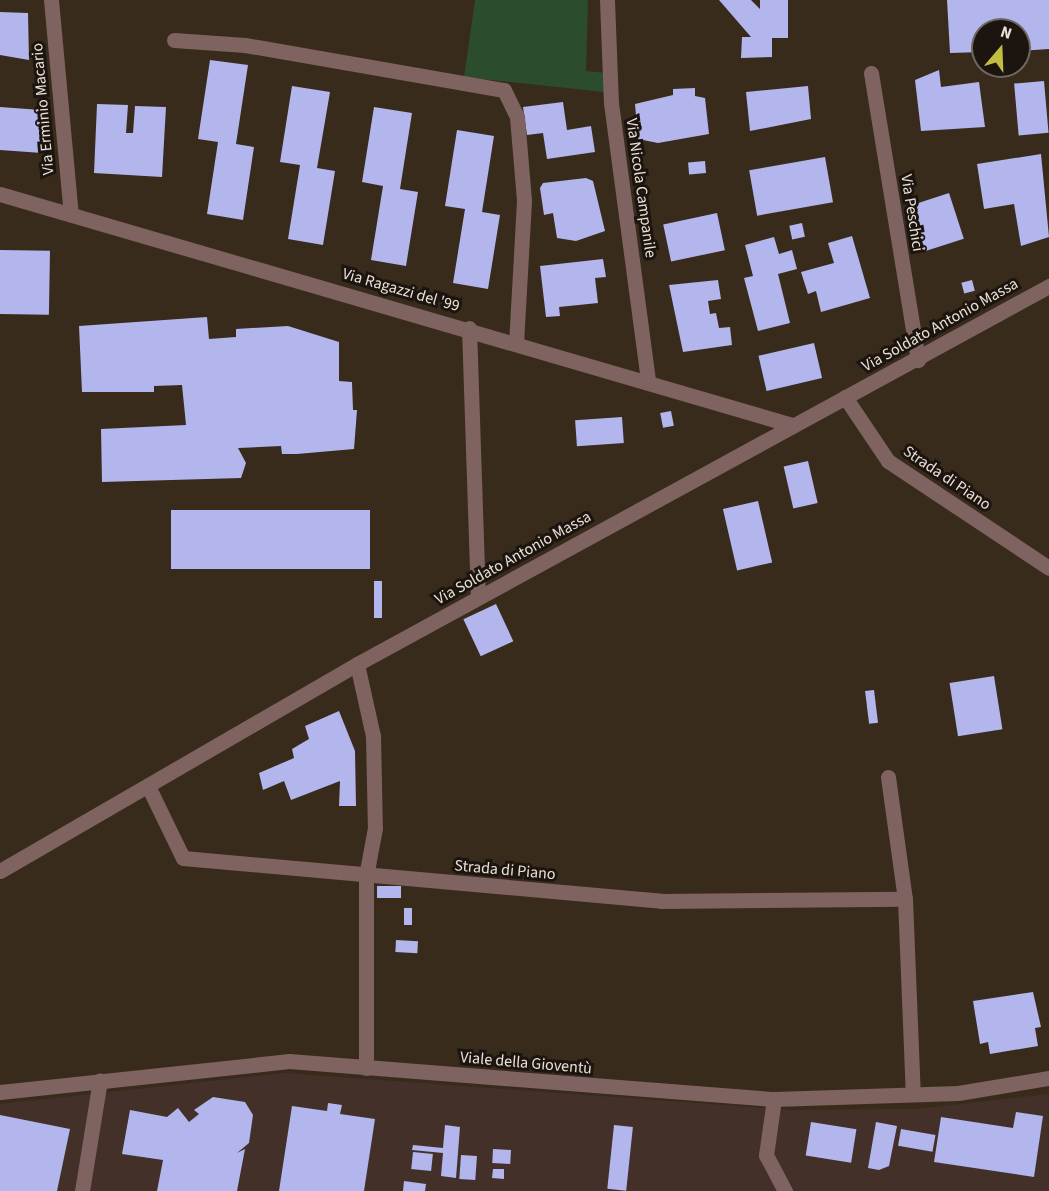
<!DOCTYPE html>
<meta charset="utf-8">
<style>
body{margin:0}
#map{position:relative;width:1049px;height:1191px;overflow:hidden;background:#392b1c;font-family:"Source Sans 3",sans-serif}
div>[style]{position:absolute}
.commercial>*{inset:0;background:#433129}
.green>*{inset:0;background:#2b4d2e}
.building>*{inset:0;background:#b3b5ed;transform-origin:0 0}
.minor>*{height:15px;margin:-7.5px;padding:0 7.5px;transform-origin:7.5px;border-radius:7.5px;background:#7e6361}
span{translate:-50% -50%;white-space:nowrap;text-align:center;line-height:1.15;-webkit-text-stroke:6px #1c150f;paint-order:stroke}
.street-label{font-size:16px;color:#e9e0d6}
.north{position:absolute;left:971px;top:18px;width:60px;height:60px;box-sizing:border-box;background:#1c150f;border:2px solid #6e665f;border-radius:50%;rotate:19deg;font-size:16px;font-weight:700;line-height:24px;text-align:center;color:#e9e0d6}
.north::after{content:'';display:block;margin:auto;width:21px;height:27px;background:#c2bd3f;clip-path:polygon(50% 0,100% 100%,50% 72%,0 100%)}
</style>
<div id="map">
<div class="commercial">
<div style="clip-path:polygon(284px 1073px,792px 1110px,916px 1109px,1049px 1094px,1049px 1191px,0 1191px,0 1104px)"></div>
</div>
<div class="green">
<div style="clip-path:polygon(475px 0,588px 0,586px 71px,605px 73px,604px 92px,464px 77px)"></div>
</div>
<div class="building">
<div style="clip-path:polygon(719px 0,751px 0,760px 9px,760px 0,788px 0,788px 38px,772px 38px,772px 57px,741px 58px,742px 37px,751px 37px)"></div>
<div style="clip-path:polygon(947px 0,1049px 0,1049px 49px,1019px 51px,1019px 30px,983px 30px,983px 52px,950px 53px)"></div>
<div style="clip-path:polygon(0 12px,28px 13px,29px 60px,0 55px)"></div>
<div style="clip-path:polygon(210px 60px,248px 65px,236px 144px,254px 147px,243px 220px,207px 214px,218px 142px,198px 139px)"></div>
<div style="clip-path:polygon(939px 70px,941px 87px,979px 82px,985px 127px,921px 131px,915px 80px)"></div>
<div style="left:1044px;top:81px;width:52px;height:30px;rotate:85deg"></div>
<div style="clip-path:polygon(292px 86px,330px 92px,317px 168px,335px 171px,323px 245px,288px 239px,300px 165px,280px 162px)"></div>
<div style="clip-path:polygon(808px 86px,811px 119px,750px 131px,746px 92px)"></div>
<div style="clip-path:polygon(695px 88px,695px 96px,705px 98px,709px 134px,658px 143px,638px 139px,635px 104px,673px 95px,673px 89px)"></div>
<div style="clip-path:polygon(563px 102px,567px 130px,591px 126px,595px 152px,547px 159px,543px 133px,527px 135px,523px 107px)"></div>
<div style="clip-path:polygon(97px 104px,128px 105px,126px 133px,133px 133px,135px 106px,166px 107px,162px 177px,94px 173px)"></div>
<div style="clip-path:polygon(0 107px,41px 110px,42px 153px,0 150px)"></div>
<div style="clip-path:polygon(374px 107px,412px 113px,400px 189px,418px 192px,406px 266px,371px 260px,383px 186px,362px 182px)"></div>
<div style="clip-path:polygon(457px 130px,494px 136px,482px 212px,500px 215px,488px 289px,453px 283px,465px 209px,445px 206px)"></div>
<div style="clip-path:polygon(1041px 154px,1049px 237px,1021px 246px,1014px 204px,984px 209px,977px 164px)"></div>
<div style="left:825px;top:157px;width:46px;height:77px;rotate:80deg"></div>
<div style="left:705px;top:161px;width:12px;height:17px;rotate:85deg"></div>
<div style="clip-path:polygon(586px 178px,593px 181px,605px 231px,576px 241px,557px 238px,553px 213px,544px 215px,540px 188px,543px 183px)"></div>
<div style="left:949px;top:193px;width:48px;height:41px;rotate:72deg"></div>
<div style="left:717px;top:213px;width:38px;height:55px;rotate:78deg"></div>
<div style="left:802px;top:223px;width:14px;height:13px;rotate:78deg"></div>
<div style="clip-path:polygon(852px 236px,870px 298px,821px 312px,816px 291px,808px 294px,801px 272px,834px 263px,828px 243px)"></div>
<div style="clip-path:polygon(774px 237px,779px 254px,792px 250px,797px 269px,778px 274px,790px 323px,758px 331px,744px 278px,753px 276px,745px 245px)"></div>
<div style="left:0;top:250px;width:50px;height:64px;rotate:1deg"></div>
<div style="clip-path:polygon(603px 259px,606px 277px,595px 278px,598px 303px,559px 307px,560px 316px,546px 317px,540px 266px)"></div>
<div style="clip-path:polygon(718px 280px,721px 299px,708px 301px,710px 314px,716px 313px,719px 328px,730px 327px,732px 345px,683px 352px,669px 285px)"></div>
<div style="left:972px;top:280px;width:11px;height:11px;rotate:75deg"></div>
<div style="clip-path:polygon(207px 317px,209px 339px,236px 337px,236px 329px,288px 326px,339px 342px,339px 381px,352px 382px,353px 410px,357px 410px,354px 449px,297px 454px,282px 454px,281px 446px,238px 448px,246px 463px,241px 478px,102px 482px,101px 429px,186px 425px,182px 385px,154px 386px,154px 392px,82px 392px,79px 326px)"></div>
<div style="left:814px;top:343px;width:36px;height:57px;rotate:77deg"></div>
<div style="left:671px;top:411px;width:15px;height:11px;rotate:79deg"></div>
<div style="left:622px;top:417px;width:26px;height:47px;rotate:86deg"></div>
<div style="left:808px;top:461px;width:43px;height:25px;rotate:77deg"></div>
<div style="left:758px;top:501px;width:63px;height:36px;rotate:77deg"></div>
<div style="left:370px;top:510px;width:59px;height:199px;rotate:90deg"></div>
<div style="left:382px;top:581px;width:37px;height:8px;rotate:90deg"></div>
<div style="left:496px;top:604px;width:41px;height:36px;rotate:65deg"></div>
<div style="left:994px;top:676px;width:54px;height:45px;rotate:81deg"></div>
<div style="left:874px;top:690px;width:33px;height:9px;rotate:83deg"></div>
<div style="clip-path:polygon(339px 711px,355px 751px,356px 806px,339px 806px,340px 781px,291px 800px,284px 781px,263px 790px,259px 773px,294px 758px,292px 749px,309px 739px,305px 726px)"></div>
<div style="left:401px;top:886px;width:12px;height:24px;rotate:90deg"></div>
<div style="left:404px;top:908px;width:8px;height:17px"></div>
<div style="left:396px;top:940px;width:22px;height:12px;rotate:3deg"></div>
<div style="clip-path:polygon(1033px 992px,1041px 1027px,1035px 1028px,1038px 1046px,990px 1054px,988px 1042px,980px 1044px,973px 1001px)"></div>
<div style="clip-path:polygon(213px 1097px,245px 1102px,253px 1115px,249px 1143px,237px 1153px,245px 1149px,237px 1191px,157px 1191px,163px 1160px,122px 1154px,130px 1110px,167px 1117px,178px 1108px,189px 1122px,199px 1114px,194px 1110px)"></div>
<div style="clip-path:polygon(328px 1103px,342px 1105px,340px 1114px,375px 1119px,364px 1191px,279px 1191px,292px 1106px,327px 1111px)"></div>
<div style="clip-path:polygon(1016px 1112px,1043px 1116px,1034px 1177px,934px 1162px,941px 1117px,1013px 1128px)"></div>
<div style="clip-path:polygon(0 1115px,70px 1129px,57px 1191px,0 1191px)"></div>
<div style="left:811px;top:1122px;width:46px;height:34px;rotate:9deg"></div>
<div style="clip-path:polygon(876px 1122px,897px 1126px,889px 1166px,879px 1170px,868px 1168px)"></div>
<div style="clip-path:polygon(445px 1125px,460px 1127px,456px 1178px,441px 1176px,443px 1153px,412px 1150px,413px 1145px,443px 1148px)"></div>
<div style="left:614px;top:1125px;width:19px;height:64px;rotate:6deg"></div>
<div style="left:901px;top:1129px;width:35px;height:17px;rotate:10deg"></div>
<div style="left:493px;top:1149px;width:18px;height:14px;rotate:3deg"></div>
<div style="left:413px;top:1152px;width:20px;height:17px;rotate:6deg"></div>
<div style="left:461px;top:1155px;width:16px;height:24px;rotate:4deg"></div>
<div style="clip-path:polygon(493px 1169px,504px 1169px,504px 1179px,492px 1178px)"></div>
<div style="clip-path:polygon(404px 1181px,426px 1184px,425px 1191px,403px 1191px)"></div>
</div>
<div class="minor">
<div style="left:51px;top:0;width:215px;rotate:84.7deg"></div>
<div style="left:607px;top:0;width:103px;rotate:87.8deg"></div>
<div style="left:611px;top:103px;width:279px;rotate:82.4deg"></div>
<div style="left:174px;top:40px;width:71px;rotate:4deg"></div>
<div style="left:245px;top:45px;width:263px;rotate:9.9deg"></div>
<div style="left:504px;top:90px;width:30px;rotate:64deg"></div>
<div style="left:517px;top:117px;width:84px;rotate:85.2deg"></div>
<div style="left:524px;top:201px;width:141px;rotate:93.2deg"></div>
<div style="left:871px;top:73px;width:291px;rotate:80.7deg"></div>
<div style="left:0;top:194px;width:825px;rotate:16.26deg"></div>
<div style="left:469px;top:328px;width:269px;rotate:88.1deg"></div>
<div style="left:845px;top:397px;width:77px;rotate:56.1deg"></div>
<div style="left:888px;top:461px;width:193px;rotate:33.6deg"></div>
<div style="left:357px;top:664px;width:74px;rotate:77.5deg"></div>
<div style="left:373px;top:736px;width:92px;rotate:88.8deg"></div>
<div style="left:375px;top:828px;width:49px;rotate:100.6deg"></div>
<div style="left:366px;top:876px;width:192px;rotate:90deg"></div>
<div style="left:888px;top:777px;width:123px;rotate:82.1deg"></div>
<div style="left:905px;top:899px;width:195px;rotate:87.7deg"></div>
<div style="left:148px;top:786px;width:80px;rotate:64.1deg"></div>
<div style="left:183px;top:858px;width:480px;rotate:5.1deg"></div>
<div style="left:661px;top:901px;width:244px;rotate:-0.5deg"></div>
<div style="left:0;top:871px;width:413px;rotate:-30.1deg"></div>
<div style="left:357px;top:664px;width:789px;rotate:-28.65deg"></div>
<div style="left:0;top:1092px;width:291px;rotate:-6.1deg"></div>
<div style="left:289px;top:1061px;width:486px;rotate:4.5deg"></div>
<div style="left:774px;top:1099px;width:184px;rotate:-1.9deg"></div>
<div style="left:958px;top:1093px;width:92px;rotate:-9.4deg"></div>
<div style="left:774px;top:1099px;width:57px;rotate:98.1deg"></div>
<div style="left:766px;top:1155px;width:41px;rotate:62.2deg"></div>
<div style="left:82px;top:1191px;width:112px;rotate:-80.8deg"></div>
</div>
<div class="street-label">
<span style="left:43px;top:109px;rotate:-95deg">Via Erminio Macario</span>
<span style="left:641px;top:188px;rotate:82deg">Via Nicola Campanile</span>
<span style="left:912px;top:213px;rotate:81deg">Via Peschici</span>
<span style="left:401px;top:290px;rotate:16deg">Via Ragazzi del '99</span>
<span style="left:940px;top:325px;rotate:-29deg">Via Soldato Antonio Massa</span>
<span style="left:947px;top:478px;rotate:34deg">Strada di Piano</span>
<span style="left:513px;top:558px;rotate:-29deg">Via Soldato Antonio Massa</span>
<span style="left:505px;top:870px;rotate:5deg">Strada di Piano</span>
<span style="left:526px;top:1063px;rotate:5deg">Viale della Gioventù</span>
</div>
<div class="north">N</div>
</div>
